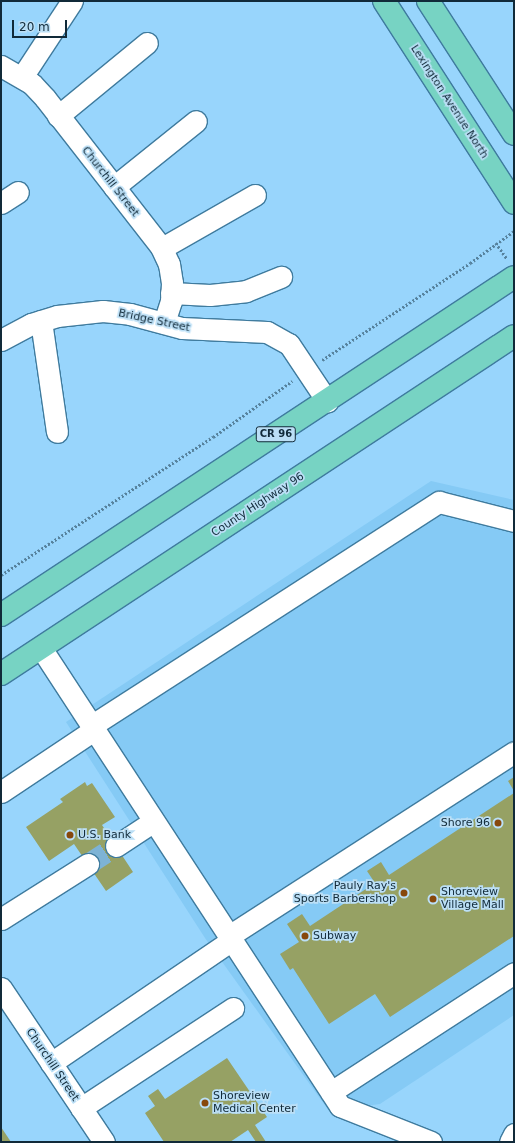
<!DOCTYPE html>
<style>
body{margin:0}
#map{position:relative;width:515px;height:1143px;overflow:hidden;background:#98d5fc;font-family:"DejaVu Sans",sans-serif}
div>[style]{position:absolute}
.built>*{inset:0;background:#85caf5}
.building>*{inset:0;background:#96a164}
.minor-tunnel>*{height:21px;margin-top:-10.5px;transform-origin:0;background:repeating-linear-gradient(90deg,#7db3d5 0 21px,transparent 0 31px)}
.path>*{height:2.5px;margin-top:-1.25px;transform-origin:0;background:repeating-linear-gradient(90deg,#56829d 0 2px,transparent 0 4px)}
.roads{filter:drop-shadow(1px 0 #3f7b9e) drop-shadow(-1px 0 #3f7b9e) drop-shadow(0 1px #3f7b9e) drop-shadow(0 -1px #3f7b9e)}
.minor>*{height:21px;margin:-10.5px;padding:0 10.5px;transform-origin:10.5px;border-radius:10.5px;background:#fff}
.major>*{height:22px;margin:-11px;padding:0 11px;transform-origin:11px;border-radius:11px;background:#77d3c3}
.dots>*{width:11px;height:11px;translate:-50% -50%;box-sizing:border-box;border:2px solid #bbdff6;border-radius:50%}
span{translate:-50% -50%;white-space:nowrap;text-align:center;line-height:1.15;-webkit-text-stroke:3.5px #bbdff6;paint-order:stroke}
.shield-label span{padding:1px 3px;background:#bbdff6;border:1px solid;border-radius:3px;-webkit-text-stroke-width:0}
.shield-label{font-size:10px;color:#112a39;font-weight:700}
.street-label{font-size:11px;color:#112a39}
.poi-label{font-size:11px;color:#112a39}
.right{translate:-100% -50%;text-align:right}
.left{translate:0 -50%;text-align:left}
.frame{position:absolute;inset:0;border:2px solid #112a39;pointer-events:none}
.scale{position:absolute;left:12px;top:20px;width:55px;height:18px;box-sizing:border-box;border:2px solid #112a39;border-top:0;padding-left:5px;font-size:12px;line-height:14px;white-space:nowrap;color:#112a39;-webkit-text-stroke:3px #bbdff6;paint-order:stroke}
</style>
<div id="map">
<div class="built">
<div style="clip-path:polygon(431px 481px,514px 500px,514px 1015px,380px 1104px,329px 1111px,205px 938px,66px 722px)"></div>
</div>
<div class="building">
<div style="clip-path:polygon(514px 777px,514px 791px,508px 781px)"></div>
<div style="clip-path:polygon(85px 782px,87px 786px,92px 783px,115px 817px,102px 825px,133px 872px,106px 891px,74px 844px,49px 861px,26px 827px,63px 802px,60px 799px)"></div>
<div style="clip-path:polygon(514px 793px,514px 936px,390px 1017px,375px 994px,329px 1024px,293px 968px,290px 970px,280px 954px,299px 942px,287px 924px,302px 914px,310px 926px,375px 883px,367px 871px,381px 862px,389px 875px)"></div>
<div style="clip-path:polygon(227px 1058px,267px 1117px,255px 1125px,266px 1142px,256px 1142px,248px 1130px,230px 1142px,164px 1142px,145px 1113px,155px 1106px,148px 1096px,158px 1089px,165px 1099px)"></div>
<div style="clip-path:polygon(1px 1127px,11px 1142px,1px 1142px)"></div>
</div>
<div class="minor-tunnel">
<div style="left:88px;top:864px;width:33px;rotate:-33deg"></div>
</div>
<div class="path">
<div style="left:496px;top:243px;width:19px;rotate:55deg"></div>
<div style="left:322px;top:360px;width:177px;rotate:-33.2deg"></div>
<div style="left:470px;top:263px;width:54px;rotate:-36deg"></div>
<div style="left:1px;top:575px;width:253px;rotate:-33.1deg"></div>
<div style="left:213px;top:437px;width:97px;rotate:-35.3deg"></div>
</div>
<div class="roads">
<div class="minor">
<div style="left:1px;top:66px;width:36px;rotate:30deg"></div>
<div style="left:32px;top:84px;width:19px;rotate:47deg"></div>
<div style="left:45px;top:98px;width:189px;rotate:52.1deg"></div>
<div style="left:161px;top:247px;width:19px;rotate:65deg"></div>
<div style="left:169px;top:264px;width:19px;rotate:81deg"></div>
<div style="left:172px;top:283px;width:18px;rotate:93deg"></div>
<div style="left:171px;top:301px;width:23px;rotate:108deg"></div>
<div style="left:22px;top:77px;width:91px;rotate:-56.7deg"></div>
<div style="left:58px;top:116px;width:115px;rotate:-39.4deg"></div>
<div style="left:114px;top:187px;width:105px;rotate:-38.8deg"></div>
<div style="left:1px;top:203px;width:20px;rotate:-33deg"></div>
<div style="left:162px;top:248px;width:107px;rotate:-29.7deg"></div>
<div style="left:171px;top:293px;width:39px;rotate:3deg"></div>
<div style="left:210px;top:295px;width:36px;rotate:-6deg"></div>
<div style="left:246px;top:291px;width:38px;rotate:-22deg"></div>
<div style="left:41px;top:321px;width:112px;rotate:81.8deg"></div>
<div style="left:1px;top:340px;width:34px;rotate:-28deg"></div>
<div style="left:31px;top:324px;width:27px;rotate:-17deg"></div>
<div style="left:57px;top:316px;width:46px;rotate:-6.2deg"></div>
<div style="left:103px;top:311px;width:27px;rotate:6deg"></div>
<div style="left:130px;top:314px;width:54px;rotate:15.1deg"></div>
<div style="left:182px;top:328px;width:85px;rotate:2.7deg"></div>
<div style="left:267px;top:332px;width:25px;rotate:29deg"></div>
<div style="left:289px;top:344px;width:69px;rotate:56.3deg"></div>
<div style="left:41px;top:648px;width:547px;rotate:56.86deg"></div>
<div style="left:340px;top:1106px;width:98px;rotate:21.6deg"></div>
<div style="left:91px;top:726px;width:414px;rotate:-32.8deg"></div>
<div style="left:439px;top:502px;width:77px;rotate:14.2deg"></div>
<div style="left:1px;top:792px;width:112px;rotate:-33.7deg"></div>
<div style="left:116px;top:846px;width:45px;rotate:-33.3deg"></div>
<div style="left:1px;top:919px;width:103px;rotate:-32.3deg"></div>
<div style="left:229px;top:936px;width:339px;rotate:-32.8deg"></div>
<div style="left:1px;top:988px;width:185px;rotate:56.2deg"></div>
<div style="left:51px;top:1063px;width:219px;rotate:-34.2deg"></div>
<div style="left:331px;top:1092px;width:218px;rotate:-33deg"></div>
<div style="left:81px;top:1108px;width:182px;rotate:-33.3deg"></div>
<div style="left:510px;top:1142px;width:9px;rotate:-63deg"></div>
</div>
<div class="major">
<div style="left:384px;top:1px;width:240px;rotate:57.2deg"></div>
<div style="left:428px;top:1px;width:158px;rotate:57.1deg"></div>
<div style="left:1px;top:615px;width:614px;rotate:-33.38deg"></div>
<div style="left:1px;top:674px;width:614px;rotate:-33.38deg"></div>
</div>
</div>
<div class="dots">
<div style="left:498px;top:823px;background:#87480c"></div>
<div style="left:70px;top:835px;background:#87480c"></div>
<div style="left:404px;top:893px;background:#87480c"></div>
<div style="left:433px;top:899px;background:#87480c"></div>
<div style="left:305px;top:936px;background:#87480c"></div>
<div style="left:205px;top:1103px;background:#87480c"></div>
</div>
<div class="shield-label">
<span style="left:276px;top:434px">CR 96</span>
</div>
<div class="street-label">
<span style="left:449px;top:102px;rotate:57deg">Lexington Avenue North</span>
<span style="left:110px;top:182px;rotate:52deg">Churchill Street</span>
<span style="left:154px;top:321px;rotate:12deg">Bridge Street</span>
<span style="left:258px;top:505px;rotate:-33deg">County Highway 96</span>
<span style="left:52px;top:1065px;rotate:56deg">Churchill Street</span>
</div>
<div class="poi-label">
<span class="right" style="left:490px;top:823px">Shore 96</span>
<span class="left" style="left:78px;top:835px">U.S. Bank</span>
<span class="right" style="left:396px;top:893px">Pauly Ray's<br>Sports Barbershop</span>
<span class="left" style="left:441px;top:899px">Shoreview<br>Village Mall</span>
<span class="left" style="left:313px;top:936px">Subway</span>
<span class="left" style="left:213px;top:1103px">Shoreview<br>Medical Center</span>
</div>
<div class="frame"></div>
<div class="scale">20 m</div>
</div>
